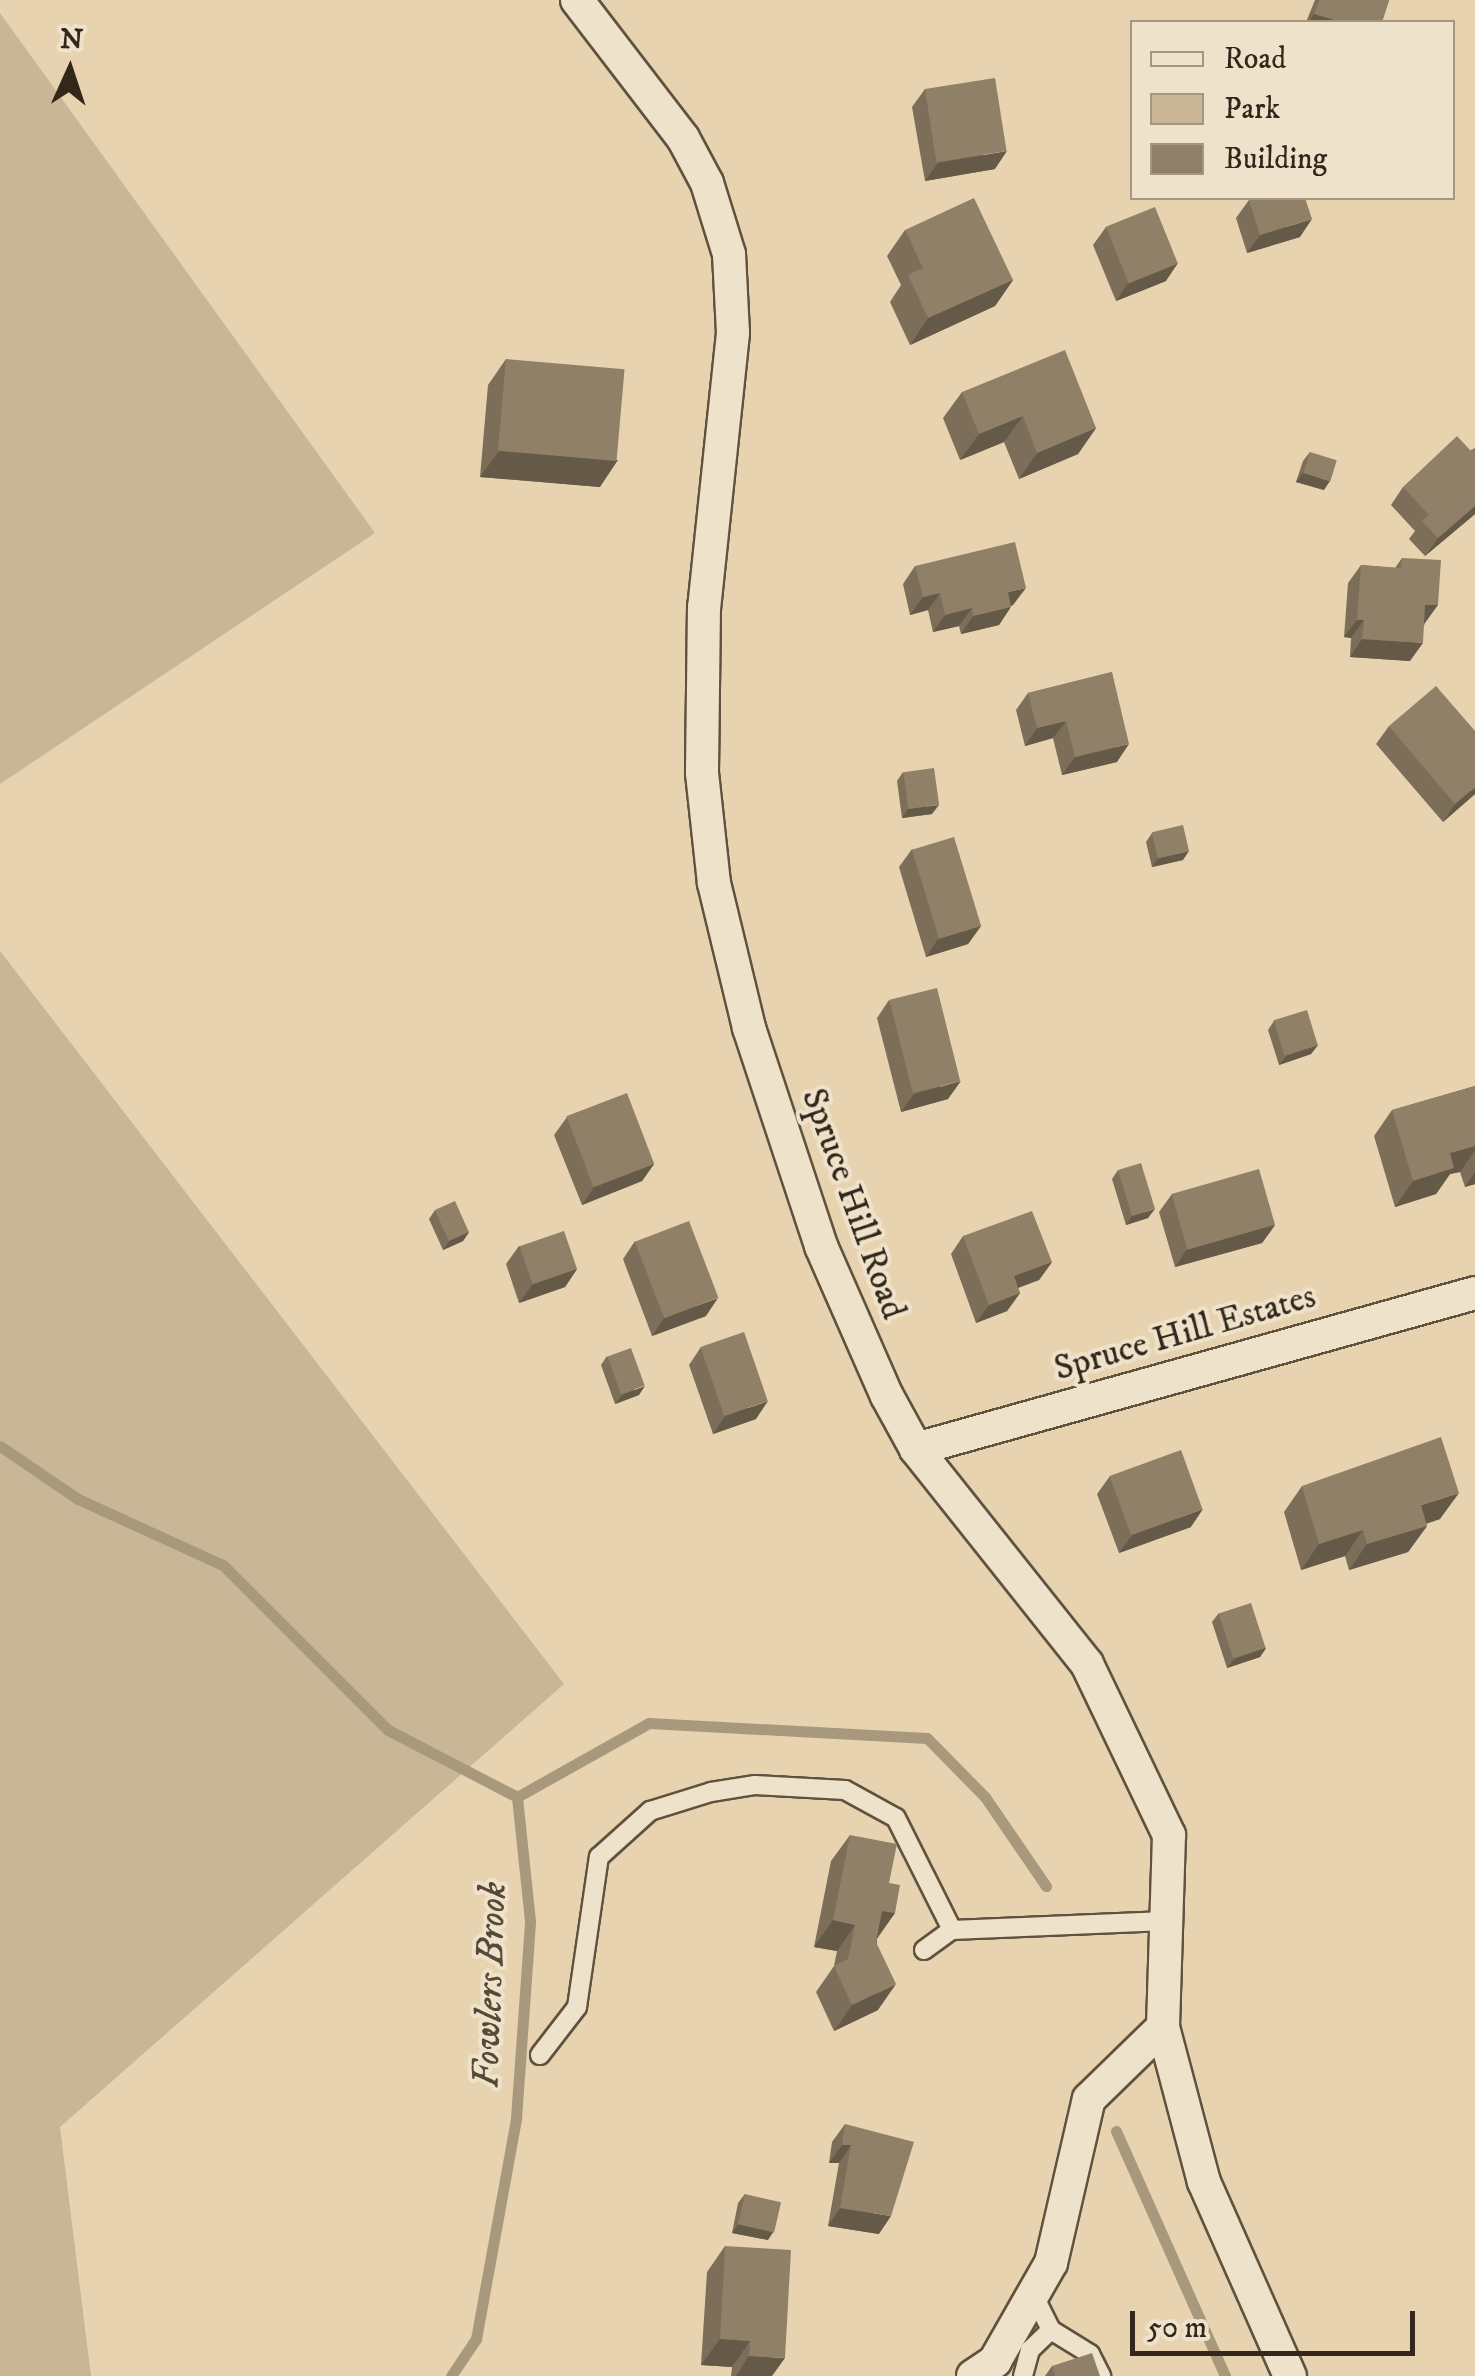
<!DOCTYPE html>
<style>
body{margin:0}
#map{position:relative;width:1475px;height:2376px;overflow:hidden;background:#e7d3af;font-family:"IM FELL DW Pica",serif}
div>[style]{position:absolute}
.green>*{inset:0;background:#c8b696}
.stream>*{height:11px;margin:-5.5px;padding:0 5.5px;transform-origin:5.5px;border-radius:5.5px;background:#a9997c}
.roads{filter:drop-shadow(2px 0 #5f523f) drop-shadow(-2px 0 #5f523f) drop-shadow(0 2px #5f523f) drop-shadow(0 -2px #5f523f)}
.service>*{height:18px;margin:-9px;padding:0 9px;transform-origin:9px;border-radius:9px;background:#efe2cb}
.minor>*{height:32px;margin:-16px;padding:0 16px;transform-origin:16px;border-radius:16px;background:#efe2cb}
.wall>*{inset:0;background:#7c6e59}
.shaded-wall>*{inset:0;background:#655a48}
.building>*{inset:0;background:#908067;transform-origin:0 0}
span{translate:-50% -50%;white-space:nowrap;text-align:center;line-height:1.15;-webkit-text-stroke:8px #efe2cb;paint-order:stroke}
.street-label{font-size:35px;color:#32271a}
.water-label{font-size:38px;color:#564937;font-style:italic}
.legend{position:absolute;left:1130px;top:20px;width:325px;height:180px;box-sizing:border-box;background:#efe2cb;border:2px solid #a39784;margin:0;padding:12px 18px;list-style:none;font-size:30px;color:#32271a}
.legend li{display:flex;align-items:center;gap:20px;height:50px}
.legend b{width:50px;border:2px solid #a39784}
.north{position:absolute;left:20px;top:20px;width:100px;height:100px;-webkit-text-stroke:8px #efe2cb;paint-order:stroke;rotate:3deg;font-size:28px;font-weight:700;line-height:40px;text-align:center;color:#32271a}
.north::after{content:'';display:block;margin:auto;width:35px;height:45px;background:#32271a;clip-path:polygon(50% 0,100% 100%,50% 72%,0 100%)}
.scale{position:absolute;left:1130px;top:2311px;width:285px;height:45px;box-sizing:border-box;border:5px solid #32271a;border-top:0;padding-left:12px;font-size:30px;line-height:35px;white-space:nowrap;color:#32271a;-webkit-text-stroke:8px #efe2cb;paint-order:stroke}
</style>
<div id="map">
<div class="green">
<div style="clip-path:polygon(0 13px,375px 533px,0 784px)"></div>
<div style="clip-path:polygon(0 951px,564px 1684px,60px 2127px,91px 2376px,0 2376px)"></div>
</div>
<div class="stream">
<div style="left:0;top:1446px;width:94px;rotate:34.2deg"></div>
<div style="left:78px;top:1499px;width:159px;rotate:24.5deg"></div>
<div style="left:223px;top:1565px;width:233px;rotate:45deg"></div>
<div style="left:388px;top:1730px;width:145px;rotate:27.4deg"></div>
<div style="left:517px;top:1797px;width:151px;rotate:-29.3deg"></div>
<div style="left:649px;top:1723px;width:278px;rotate:3.1deg"></div>
<div style="left:927px;top:1738px;width:83px;rotate:45.5deg"></div>
<div style="left:985px;top:1797px;width:108px;rotate:55.6deg"></div>
<div style="left:1116px;top:2131px;width:268px;rotate:66deg"></div>
<div style="left:451px;top:2376px;width:45px;rotate:-56deg"></div>
<div style="left:476px;top:2339px;width:225px;rotate:-79.7deg"></div>
<div style="left:516px;top:2118px;width:197px;rotate:-85.9deg"></div>
<div style="left:530px;top:1921px;width:125px;rotate:-96deg"></div>
</div>
<div class="roads">
<div class="service">
<div style="left:924px;top:1950px;width:34px;rotate:-36deg"></div>
<div style="left:952px;top:1930px;width:214px;rotate:-2.4deg"></div>
<div style="left:540px;top:2055px;width:61px;rotate:-52.4deg"></div>
<div style="left:577px;top:2007px;width:152px;rotate:-81.7deg"></div>
<div style="left:599px;top:1857px;width:69px;rotate:-42deg"></div>
<div style="left:650px;top:1811px;width:64px;rotate:-17.3deg"></div>
<div style="left:711px;top:1792px;width:45px;rotate:-9deg"></div>
<div style="left:755px;top:1785px;width:90px;rotate:3.2deg"></div>
<div style="left:845px;top:1790px;width:58px;rotate:28.8deg"></div>
<div style="left:896px;top:1818px;width:125px;rotate:63.4deg"></div>
<div style="left:1033px;top:2294px;width:40px;rotate:63.4deg"></div>
<div style="left:1051px;top:2330px;width:46px;rotate:31.6deg"></div>
<div style="left:1090px;top:2354px;width:25px;rotate:63deg"></div>
<div style="left:1023px;top:2376px;width:27px;rotate:-75deg"></div>
<div style="left:1030px;top:2350px;width:29px;rotate:-44deg"></div>
</div>
<div class="minor">
<div style="left:577px;top:0;width:174px;rotate:52.5deg"></div>
<div style="left:683px;top:138px;width:51px;rotate:61.9deg"></div>
<div style="left:707px;top:183px;width:74px;rotate:72.8deg"></div>
<div style="left:729px;top:254px;width:79px;rotate:87.1deg"></div>
<div style="left:733px;top:333px;width:276px;rotate:96deg"></div>
<div style="left:704px;top:607px;width:166px;rotate:90.7deg"></div>
<div style="left:702px;top:773px;width:111px;rotate:83.8deg"></div>
<div style="left:714px;top:883px;width:149px;rotate:76.4deg"></div>
<div style="left:749px;top:1028px;width:230px;rotate:71.7deg"></div>
<div style="left:821px;top:1246px;width:164px;rotate:66.3deg"></div>
<div style="left:887px;top:1396px;width:60px;rotate:61.3deg"></div>
<div style="left:916px;top:1449px;width:275px;rotate:51.5deg"></div>
<div style="left:1087px;top:1664px;width:190px;rotate:64.4deg"></div>
<div style="left:1169px;top:1835px;width:192px;rotate:91.8deg"></div>
<div style="left:1163px;top:2027px;width:160px;rotate:75.2deg"></div>
<div style="left:1204px;top:2182px;width:212px;rotate:66.1deg"></div>
<div style="left:916px;top:1449px;width:580px;rotate:-15.59deg"></div>
<div style="left:973px;top:2376px;width:27px;rotate:-34deg"></div>
<div style="left:995px;top:2361px;width:113px;rotate:-60.3deg"></div>
<div style="left:1051px;top:2263px;width:168px;rotate:-77deg"></div>
<div style="left:1089px;top:2099px;width:103px;rotate:-44.2deg"></div>
</div>
</div>
<div class="wall">
<div style="clip-path:polygon(1315px 0,1389px 0,1382px 22px,1306px 22px)"></div>
<div style="clip-path:polygon(925px 89px,995px 169px,925px 181px,912px 107px)"></div>
<div style="clip-path:polygon(1249px 200px,1300px 237px,1247px 253px,1236px 218px)"></div>
<div style="clip-path:polygon(1106px 227px,1166px 281px,1116px 301px,1093px 245px)"></div>
<div style="clip-path:polygon(905px 230px,1013px 280px,995px 306px,910px 345px,890px 302px,901px 285px,887px 256px)"></div>
<div style="clip-path:polygon(506px 359px,600px 487px,480px 477px,488px 385px)"></div>
<div style="clip-path:polygon(962px 392px,1096px 428px,1078px 454px,1019px 479px,1004px 442px,960px 460px,943px 418px)"></div>
<div style="clip-path:polygon(1475px 448px,1475px 514px,1425px 556px,1409px 539px,1415px 531px,1391px 505px,1403px 487px)"></div>
<div style="clip-path:polygon(1310px 452px,1324px 490px,1296px 482px,1303px 461px)"></div>
<div style="clip-path:polygon(1402px 558px,1425px 623px,1410px 661px,1350px 657px,1351px 638px,1344px 637px,1348px 583px,1361px 565px,1395px 568px)"></div>
<div style="clip-path:polygon(915px 566px,1013px 605px,1011px 606px,999px 625px,961px 634px,959px 626px,933px 632px,928px 610px,910px 615px,903px 584px)"></div>
<div style="clip-path:polygon(1112px 672px,1117px 762px,1062px 775px,1053px 738px,1025px 746px,1016px 710px,1028px 693px)"></div>
<div style="clip-path:polygon(1389px 726px,1475px 794px,1443px 822px,1376px 744px)"></div>
<div style="clip-path:polygon(903px 772px,932px 814px,902px 818px,897px 781px)"></div>
<div style="clip-path:polygon(1152px 833px,1183px 860px,1152px 867px,1146px 842px)"></div>
<div style="clip-path:polygon(912px 849px,981px 926px,968px 944px,926px 957px,899px 867px)"></div>
<div style="clip-path:polygon(889px 1000px,948px 1099px,901px 1112px,877px 1018px)"></div>
<div style="clip-path:polygon(1274px 1021px,1318px 1045px,1311px 1054px,1279px 1065px,1268px 1030px)"></div>
<div style="clip-path:polygon(1475px 1086px,1475px 1184px,1465px 1187px,1460px 1172px,1450px 1174px,1436px 1194px,1395px 1207px,1374px 1136px,1392px 1110px)"></div>
<div style="clip-path:polygon(567px 1117px,654px 1164px,642px 1181px,582px 1205px,554px 1135px)"></div>
<div style="clip-path:polygon(1118px 1170px,1148px 1218px,1126px 1225px,1112px 1179px)"></div>
<div style="clip-path:polygon(1172px 1194px,1275px 1225px,1262px 1243px,1175px 1267px,1159px 1212px)"></div>
<div style="clip-path:polygon(435px 1210px,469px 1232px,463px 1241px,443px 1250px,429px 1219px)"></div>
<div style="clip-path:polygon(963px 1236px,1052px 1262px,1039px 1280px,1018px 1288px,1020px 1293px,1007px 1311px,976px 1323px,951px 1254px)"></div>
<div style="clip-path:polygon(635px 1241px,706px 1316px,652px 1336px,623px 1259px)"></div>
<div style="clip-path:polygon(519px 1246px,577px 1269px,565px 1287px,519px 1303px,506px 1264px)"></div>
<div style="clip-path:polygon(701px 1347px,756px 1419px,713px 1434px,689px 1365px)"></div>
<div style="clip-path:polygon(607px 1356px,639px 1395px,615px 1404px,601px 1365px)"></div>
<div style="clip-path:polygon(1110px 1476px,1191px 1527px,1119px 1553px,1097px 1494px)"></div>
<div style="clip-path:polygon(1302px 1486px,1440px 1519px,1426px 1524px,1427px 1526px,1408px 1552px,1349px 1570px,1345px 1556px,1301px 1570px,1284px 1512px)"></div>
<div style="clip-path:polygon(1219px 1613px,1266px 1648px,1260px 1657px,1227px 1668px,1212px 1622px)"></div>
<div style="clip-path:polygon(850px 1835px,889px 1883px,895px 1913px,877px 1939px,878px 2010px,834px 2031px,816px 1992px,834px 1966px,837px 1951px,814px 1947px,831px 1861px)"></div>
<div style="clip-path:polygon(845px 2124px,879px 2234px,828px 2226px,839px 2163px,829px 2163px,832px 2142px)"></div>
<div style="clip-path:polygon(745px 2194px,768px 2240px,732px 2233px,738px 2203px)"></div>
<div style="clip-path:polygon(725px 2246px,772px 2376px,731px 2376px,732px 2367px,701px 2365px,707px 2272px)"></div>
<div style="clip-path:polygon(1052px 2366px,1100px 2376px,1045px 2376px)"></div>
</div>
<div class="shaded-wall">
<div style="clip-path:polygon(1314px 14px,1342px 22px,1308px 22px)"></div>
<div style="clip-path:polygon(1007px 151px,995px 169px,925px 181px,938px 163px)"></div>
<div style="clip-path:polygon(1312px 219px,1300px 237px,1247px 253px,1260px 235px)"></div>
<div style="clip-path:polygon(1178px 263px,1166px 281px,1116px 301px,1128px 283px)"></div>
<div style="clip-path:polygon(1013px 280px,995px 306px,910px 345px,928px 318px)"></div>
<div style="clip-path:polygon(1023px 416px,1004px 442px,960px 460px,979px 434px)"></div>
<div style="clip-path:polygon(1096px 428px,1078px 454px,1019px 479px,1037px 453px)"></div>
<div style="clip-path:polygon(499px 451px,618px 460px,600px 487px,480px 477px)"></div>
<div style="clip-path:polygon(1303px 473px,1330px 481px,1324px 490px,1296px 482px)"></div>
<div style="clip-path:polygon(1475px 506px,1475px 514px,1425px 556px,1438px 538px)"></div>
<div style="clip-path:polygon(1026px 588px,1013px 605px,995px 610px,1008px 592px)"></div>
<div style="clip-path:polygon(940px 593px,928px 610px,910px 615px,923px 597px)"></div>
<div style="clip-path:polygon(1425px 605px,1438px 605px,1425px 623px,1413px 623px)"></div>
<div style="clip-path:polygon(1011px 607px,999px 625px,961px 634px,973px 616px)"></div>
<div style="clip-path:polygon(972px 608px,959px 626px,933px 632px,945px 615px)"></div>
<div style="clip-path:polygon(1357px 620px,1364px 620px,1351px 638px,1344px 637px)"></div>
<div style="clip-path:polygon(1362px 639px,1423px 643px,1410px 661px,1350px 657px)"></div>
<div style="clip-path:polygon(1066px 721px,1053px 738px,1025px 746px,1037px 728px)"></div>
<div style="clip-path:polygon(1129px 744px,1117px 762px,1062px 775px,1075px 757px)"></div>
<div style="clip-path:polygon(1475px 787px,1475px 794px,1443px 822px,1455px 804px)"></div>
<div style="clip-path:polygon(939px 805px,932px 814px,902px 818px,908px 809px)"></div>
<div style="clip-path:polygon(1189px 851px,1183px 860px,1152px 867px,1158px 858px)"></div>
<div style="clip-path:polygon(981px 926px,968px 944px,926px 957px,938px 939px)"></div>
<div style="clip-path:polygon(1318px 1045px,1311px 1054px,1279px 1065px,1286px 1056px)"></div>
<div style="clip-path:polygon(961px 1081px,948px 1099px,901px 1112px,914px 1094px)"></div>
<div style="clip-path:polygon(1475px 1146px,1475px 1150px,1460px 1172px,1450px 1174px,1436px 1194px,1395px 1207px,1413px 1181px,1450px 1153px)"></div>
<div style="clip-path:polygon(654px 1164px,642px 1181px,582px 1205px,594px 1187px)"></div>
<div style="clip-path:polygon(1475px 1172px,1475px 1184px,1465px 1187px)"></div>
<div style="clip-path:polygon(1155px 1209px,1148px 1218px,1126px 1225px,1132px 1216px)"></div>
<div style="clip-path:polygon(1275px 1225px,1262px 1243px,1175px 1267px,1187px 1249px)"></div>
<div style="clip-path:polygon(469px 1232px,463px 1241px,443px 1250px,449px 1241px)"></div>
<div style="clip-path:polygon(1052px 1262px,1039px 1280px,1001px 1294px,1014px 1276px)"></div>
<div style="clip-path:polygon(577px 1269px,565px 1287px,519px 1303px,532px 1285px)"></div>
<div style="clip-path:polygon(1020px 1293px,1007px 1311px,976px 1323px,989px 1305px)"></div>
<div style="clip-path:polygon(718px 1298px,706px 1316px,652px 1336px,664px 1318px)"></div>
<div style="clip-path:polygon(645px 1386px,639px 1395px,615px 1404px,622px 1395px)"></div>
<div style="clip-path:polygon(768px 1401px,756px 1419px,713px 1434px,725px 1416px)"></div>
<div style="clip-path:polygon(1459px 1493px,1440px 1519px,1402px 1531px,1421px 1505px)"></div>
<div style="clip-path:polygon(1203px 1509px,1191px 1527px,1119px 1553px,1132px 1535px)"></div>
<div style="clip-path:polygon(1427px 1526px,1408px 1552px,1349px 1570px,1367px 1544px)"></div>
<div style="clip-path:polygon(1363px 1530px,1345px 1556px,1301px 1570px,1319px 1544px)"></div>
<div style="clip-path:polygon(1266px 1648px,1260px 1657px,1227px 1668px,1234px 1659px)"></div>
<div style="clip-path:polygon(882px 1911px,895px 1913px,876px 1939px)"></div>
<div style="clip-path:polygon(833px 1920px,855px 1925px,837px 1951px,814px 1947px)"></div>
<div style="clip-path:polygon(896px 1984px,878px 2010px,834px 2031px,852px 2005px)"></div>
<div style="clip-path:polygon(842px 2145px,851px 2145px,839px 2163px,829px 2163px)"></div>
<div style="clip-path:polygon(840px 2208px,891px 2216px,879px 2234px,828px 2226px)"></div>
<div style="clip-path:polygon(738px 2224px,774px 2231px,768px 2240px,732px 2233px)"></div>
<div style="clip-path:polygon(720px 2339px,750px 2341px,732px 2367px,701px 2365px)"></div>
<div style="clip-path:polygon(749px 2356px,785px 2358px,772px 2376px,736px 2376px)"></div>
</div>
<div class="building">
<div style="clip-path:polygon(1320px 0,1389px 0,1382px 22px,1342px 22px,1314px 14px)"></div>
<div style="left:995px;top:78px;width:74px;height:71px;rotate:81deg"></div>
<div style="clip-path:polygon(974px 198px,1013px 280px,928px 318px,908px 275px,923px 268px,905px 230px)"></div>
<div style="clip-path:polygon(1256px 198px,1305px 198px,1312px 219px,1260px 235px,1249px 200px)"></div>
<div style="left:1155px;top:207px;width:61px;height:53px;rotate:68deg"></div>
<div style="clip-path:polygon(1065px 350px,1096px 428px,1037px 453px,1023px 416px,979px 434px,962px 392px)"></div>
<div style="left:506px;top:359px;width:119px;height:92px;rotate:5deg"></div>
<div style="clip-path:polygon(1457px 436px,1471px 451px,1475px 448px,1475px 506px,1438px 538px,1422px 521px,1429px 515px,1403px 487px)"></div>
<div style="left:1310px;top:452px;width:28px;height:22px;rotate:17deg"></div>
<div style="clip-path:polygon(1015px 542px,1026px 588px,1008px 592px,1011px 607px,973px 616px,972px 608px,945px 615px,940px 593px,923px 597px,915px 566px)"></div>
<div style="clip-path:polygon(1402px 558px,1441px 560px,1438px 605px,1425px 605px,1423px 643px,1362px 639px,1364px 620px,1357px 620px,1361px 565px,1401px 568px)"></div>
<div style="clip-path:polygon(1112px 672px,1129px 744px,1075px 757px,1066px 721px,1037px 728px,1028px 693px)"></div>
<div style="clip-path:polygon(1436px 686px,1475px 731px,1475px 787px,1455px 804px,1389px 726px)"></div>
<div style="left:934px;top:768px;width:37px;height:31px;rotate:82deg"></div>
<div style="left:1183px;top:825px;width:27px;height:32px;rotate:77deg"></div>
<div style="left:954px;top:837px;width:93px;height:44px;rotate:73deg"></div>
<div style="left:937px;top:988px;width:96px;height:49px;rotate:76deg"></div>
<div style="left:1307px;top:1010px;width:37px;height:35px;rotate:73deg"></div>
<div style="clip-path:polygon(1475px 1086px,1475px 1146px,1450px 1153px,1454px 1168px,1413px 1181px,1392px 1110px)"></div>
<div style="left:627px;top:1093px;width:76px;height:65px;rotate:69deg"></div>
<div style="left:1141px;top:1163px;width:48px;height:24px;rotate:73deg"></div>
<div style="left:1259px;top:1169px;width:58px;height:91px;rotate:74deg"></div>
<div style="left:455px;top:1201px;width:34px;height:22px;rotate:66deg"></div>
<div style="clip-path:polygon(1032px 1211px,1052px 1262px,1014px 1276px,1020px 1293px,989px 1305px,963px 1236px)"></div>
<div style="left:689px;top:1221px;width:82px;height:58px;rotate:69deg"></div>
<div style="left:564px;top:1231px;width:40px;height:47px;rotate:71deg"></div>
<div style="left:744px;top:1332px;width:73px;height:46px;rotate:71deg"></div>
<div style="left:631px;top:1348px;width:40px;height:25px;rotate:70deg"></div>
<div style="clip-path:polygon(1441px 1437px,1459px 1493px,1421px 1505px,1427px 1526px,1367px 1544px,1363px 1530px,1319px 1544px,1302px 1486px)"></div>
<div style="left:1181px;top:1450px;width:63px;height:76px;rotate:70deg"></div>
<div style="left:1251px;top:1603px;width:47px;height:34px;rotate:72deg"></div>
<div style="clip-path:polygon(850px 1835px,897px 1844px,889px 1883px,900px 1885px,895px 1913px,882px 1911px,876px 1942px,896px 1984px,852px 2005px,834px 1966px,848px 1959px,855px 1925px,833px 1920px)"></div>
<div style="clip-path:polygon(845px 2124px,914px 2142px,891px 2216px,840px 2208px,851px 2145px,842px 2145px)"></div>
<div style="left:745px;top:2194px;width:37px;height:31px;rotate:13deg"></div>
<div style="clip-path:polygon(725px 2246px,791px 2250px,785px 2358px,749px 2356px,750px 2341px,720px 2339px)"></div>
<div style="clip-path:polygon(1092px 2353px,1100px 2376px,1055px 2376px,1052px 2366px)"></div>
</div>
<div class="street-label">
<span style="left:853px;top:1204px;rotate:70deg">Spruce Hill Road</span>
<span style="left:1185px;top:1333px;rotate:-16deg">Spruce Hill Estates</span>
</div>
<div class="water-label">
<span style="left:491px;top:1985px;rotate:-88deg">Fowlers Brook</span>
</div>
<ul class="legend">
<li><b style="height:12px;background:#efe2cb"></b>Road</li>
<li><b style="height:28px;background:#c8b696"></b>Park</li>
<li><b style="height:28px;background:#908067"></b>Building</li>
</ul>
<div class="north">N</div>
<div class="scale">50 m</div>
</div>
